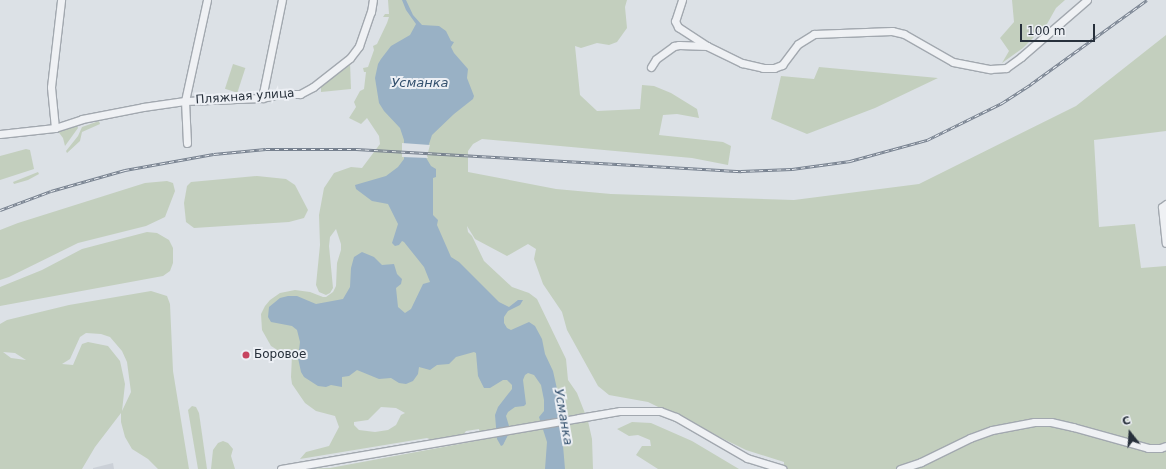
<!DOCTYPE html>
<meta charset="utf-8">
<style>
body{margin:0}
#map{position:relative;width:1166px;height:469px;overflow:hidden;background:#dce1e6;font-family:"DejaVu Sans",sans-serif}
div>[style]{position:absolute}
.built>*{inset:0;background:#cbd0d7}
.green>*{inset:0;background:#c3cfbe;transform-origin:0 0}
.water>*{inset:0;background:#99b1c5}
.pier>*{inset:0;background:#dce1e6}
.roads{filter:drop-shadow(1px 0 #a2a8af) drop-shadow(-1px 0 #a2a8af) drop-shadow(0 1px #a2a8af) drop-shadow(0 -1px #a2a8af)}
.minor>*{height:7px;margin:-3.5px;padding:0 3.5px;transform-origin:3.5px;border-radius:3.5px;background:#eff1f4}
.rail>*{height:3px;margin-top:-1.5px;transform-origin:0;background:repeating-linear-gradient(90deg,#eceff4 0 4.5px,#77818f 0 9px);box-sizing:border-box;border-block:1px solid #77818f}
.dots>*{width:11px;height:11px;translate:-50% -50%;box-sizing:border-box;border:2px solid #eceff4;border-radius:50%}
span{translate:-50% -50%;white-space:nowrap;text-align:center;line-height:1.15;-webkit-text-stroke:4px #eceff4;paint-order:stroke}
.street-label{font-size:12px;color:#27303b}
.poi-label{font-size:12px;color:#27303b}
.left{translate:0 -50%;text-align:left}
.water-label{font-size:13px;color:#33506d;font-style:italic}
.north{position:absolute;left:1110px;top:413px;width:40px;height:40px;-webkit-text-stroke:3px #eceff4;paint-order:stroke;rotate:343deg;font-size:11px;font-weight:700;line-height:16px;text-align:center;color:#27303b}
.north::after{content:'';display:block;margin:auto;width:14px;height:18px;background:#27303b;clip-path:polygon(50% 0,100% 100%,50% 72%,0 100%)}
.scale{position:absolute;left:1020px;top:24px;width:75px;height:18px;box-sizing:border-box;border:2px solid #27303b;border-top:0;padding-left:5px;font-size:12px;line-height:14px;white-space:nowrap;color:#27303b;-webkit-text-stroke:3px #eceff4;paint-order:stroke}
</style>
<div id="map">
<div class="built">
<div style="clip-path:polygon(113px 463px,114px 469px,93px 469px,93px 468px)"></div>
</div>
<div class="green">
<div style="clip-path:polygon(evenodd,388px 0,627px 0,625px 7px,627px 28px,617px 42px,609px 45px,597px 43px,581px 48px,575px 46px,580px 95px,597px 111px,640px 109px,642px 85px,654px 86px,671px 93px,697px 109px,699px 118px,677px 114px,663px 115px,659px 135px,723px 142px,731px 146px,728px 165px,692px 158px,482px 139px,473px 144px,468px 151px,468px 172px,556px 189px,611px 194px,794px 200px,919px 184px,1076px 106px,1166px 35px,1166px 131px,1094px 140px,1099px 227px,1135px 224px,1141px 268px,1166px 266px,1166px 469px,784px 469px,784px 462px,746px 450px,648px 402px,609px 395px,598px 386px,567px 330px,562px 312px,543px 284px,534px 259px,536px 249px,528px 244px,507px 256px,475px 239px,467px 226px,468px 232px,472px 236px,484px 261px,512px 287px,529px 293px,537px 299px,566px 359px,568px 380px,577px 393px,588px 421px,592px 439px,593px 469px,303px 469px,330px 468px,481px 440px,479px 429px,466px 431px,463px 435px,437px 442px,427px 438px,300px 459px,306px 452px,329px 446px,339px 427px,335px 416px,316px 411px,305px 403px,292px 384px,291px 377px,292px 355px,290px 352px,279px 351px,271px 346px,262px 330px,261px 314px,265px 306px,270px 300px,280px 293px,295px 290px,310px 292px,323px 297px,326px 297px,333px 292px,336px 286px,337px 263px,341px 250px,341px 244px,336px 229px,330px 237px,329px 246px,333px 288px,330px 293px,326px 295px,319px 292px,316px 285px,320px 245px,319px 215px,324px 188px,334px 173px,351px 167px,362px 168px,380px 144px,379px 136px,367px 118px,361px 124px,349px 118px,356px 107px,354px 102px,360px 91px,364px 89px,366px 72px,364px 72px,363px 68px,368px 67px,374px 50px,373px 46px,377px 44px,387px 23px,389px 17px,383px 17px,385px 14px,389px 14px,388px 0,381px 407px,396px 408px,405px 413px,401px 415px,396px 425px,388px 430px,375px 432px,359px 430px,354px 425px,354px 422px,368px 420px,381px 407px)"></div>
<div style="clip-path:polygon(1012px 0,1065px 0,1056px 8px,1047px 24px,1023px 48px,1002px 63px,1009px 51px,1000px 38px,1014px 22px)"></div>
<div style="clip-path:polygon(350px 62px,351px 89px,321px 92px,321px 83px)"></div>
<div style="left:233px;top:64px;width:13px;height:26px;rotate:18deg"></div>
<div style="clip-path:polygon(819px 67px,938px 78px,875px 108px,807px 134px,771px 119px,781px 76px,814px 79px)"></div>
<div style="clip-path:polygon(99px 121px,100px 124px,82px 132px,80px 141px,67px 153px,66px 151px,78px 136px,82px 127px)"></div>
<div style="clip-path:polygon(77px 125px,78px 128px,65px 146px,63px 138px,57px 130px)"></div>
<div style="clip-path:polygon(26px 149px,30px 150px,34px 169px,0 180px,0 156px)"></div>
<div style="clip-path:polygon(38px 172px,39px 174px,28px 180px,14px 184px,13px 182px)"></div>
<div style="clip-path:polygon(257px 176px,286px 179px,295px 185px,308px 210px,304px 218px,289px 222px,194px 228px,186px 222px,184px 203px,187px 186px,191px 182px)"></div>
<div style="clip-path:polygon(167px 181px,173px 183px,175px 191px,165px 217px,146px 226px,78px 243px,9px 277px,0 280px,0 230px,18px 223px,145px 183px)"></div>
<div style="clip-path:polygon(147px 232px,157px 233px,169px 240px,173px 248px,173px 263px,170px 271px,163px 276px,0 306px,0 287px,42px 270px,82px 249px)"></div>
<div style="clip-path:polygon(evenodd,151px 291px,167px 296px,170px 304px,173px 371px,189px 469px,158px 469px,148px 459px,132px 449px,125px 437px,121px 422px,121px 413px,95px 447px,82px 469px,0 469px,0 324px,7px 320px,69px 305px,151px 291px,86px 333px,101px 334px,110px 337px,122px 351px,127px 362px,131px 392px,122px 411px,125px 384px,120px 361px,108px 346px,88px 342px,82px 344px,73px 365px,62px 364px,70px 359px,80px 337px,86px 333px,151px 291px,3px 352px,15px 353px,26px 360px,11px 358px,3px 352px)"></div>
<div style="clip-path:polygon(192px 406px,196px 407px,199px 413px,207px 469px,198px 469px,188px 410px)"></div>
<div style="clip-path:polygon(632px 422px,651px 423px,692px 441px,739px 469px,658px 469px,636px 455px,642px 446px,651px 446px,650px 440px,638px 435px,629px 436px,617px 429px)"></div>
<div style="clip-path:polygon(223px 441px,228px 443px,233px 449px,231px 456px,235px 469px,211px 469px,213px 450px,218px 443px)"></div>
</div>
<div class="water">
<div style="clip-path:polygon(402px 0,406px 0,413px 15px,422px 25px,439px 26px,446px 31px,451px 41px,454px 42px,451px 47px,454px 53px,468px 69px,467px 78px,474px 96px,473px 99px,454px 114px,432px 135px,425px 156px,431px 166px,436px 169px,436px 177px,433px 178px,433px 215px,438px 220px,437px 225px,451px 257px,459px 262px,499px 302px,509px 307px,518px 300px,523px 300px,520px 305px,508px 311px,504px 317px,504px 323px,507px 328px,511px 330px,529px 322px,535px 326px,542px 339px,545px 354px,553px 371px,559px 398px,565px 469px,545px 469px,547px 442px,539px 417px,544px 411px,544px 400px,541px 385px,534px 375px,528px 373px,525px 375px,523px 380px,526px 404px,524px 406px,515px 407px,508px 412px,506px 416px,509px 426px,508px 435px,503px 445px,501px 446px,497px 439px,495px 415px,498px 407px,512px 389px,512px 385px,507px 380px,503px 380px,490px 388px,484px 388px,478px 376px,476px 353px,474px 352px,456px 357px,449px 364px,437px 365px,430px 370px,419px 367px,418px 374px,413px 381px,406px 384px,399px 383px,391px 378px,379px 379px,357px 370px,349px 376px,342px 377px,342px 387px,331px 385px,326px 387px,318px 386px,304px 377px,301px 372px,298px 358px,300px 342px,297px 330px,292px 326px,271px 322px,268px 317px,269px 307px,280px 298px,288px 296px,297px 296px,316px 304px,343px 299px,350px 287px,351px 268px,354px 257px,362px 252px,374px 257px,382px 265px,394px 264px,397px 274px,402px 279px,401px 284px,396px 288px,398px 307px,405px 313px,411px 309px,423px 284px,430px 282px,424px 267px,404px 242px,402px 241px,399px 245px,395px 246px,392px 243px,398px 224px,388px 204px,372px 201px,356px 189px,355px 185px,386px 176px,398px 167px,404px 159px,404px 140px,400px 128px,384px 111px,379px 103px,375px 78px,378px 64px,381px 59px,391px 46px,410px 35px,416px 24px,406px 10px)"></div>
</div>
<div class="pier">
<div style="clip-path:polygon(402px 143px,430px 145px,427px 156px,428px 158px,402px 157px)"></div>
</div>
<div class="roads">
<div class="minor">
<div style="left:682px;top:0;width:22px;rotate:108deg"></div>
<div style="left:675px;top:21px;width:7px;rotate:63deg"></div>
<div style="left:678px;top:27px;width:35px;rotate:33deg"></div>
<div style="left:651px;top:67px;width:9px;rotate:-58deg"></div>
<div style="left:656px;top:59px;width:22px;rotate:-36deg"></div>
<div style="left:674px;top:46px;width:5px;rotate:-11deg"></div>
<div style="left:679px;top:45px;width:28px;rotate:2deg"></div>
<div style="left:707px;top:46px;width:39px;rotate:26deg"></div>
<div style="left:742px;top:63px;width:22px;rotate:13deg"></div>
<div style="left:763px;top:68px;width:11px"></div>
<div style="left:774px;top:68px;width:9px;rotate:-21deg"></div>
<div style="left:782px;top:65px;width:26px;rotate:-53deg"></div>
<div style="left:798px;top:44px;width:19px;rotate:-32deg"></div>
<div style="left:814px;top:34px;width:78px;rotate:-2.2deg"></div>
<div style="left:892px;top:31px;width:12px;rotate:14deg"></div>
<div style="left:904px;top:34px;width:56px;rotate:29.7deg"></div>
<div style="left:953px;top:62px;width:38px;rotate:11deg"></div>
<div style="left:990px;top:69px;width:16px;rotate:-4deg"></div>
<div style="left:1006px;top:68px;width:19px;rotate:-36deg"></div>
<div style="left:1021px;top:57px;width:87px;rotate:-40.8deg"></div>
<div style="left:262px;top:98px;width:100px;rotate:-78.5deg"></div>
<div style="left:55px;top:128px;width:41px;rotate:-95.6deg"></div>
<div style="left:51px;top:87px;width:88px;rotate:-83.4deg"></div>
<div style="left:0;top:134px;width:55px;rotate:-6.2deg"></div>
<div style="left:55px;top:128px;width:28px;rotate:-18deg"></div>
<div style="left:82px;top:119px;width:62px;rotate:-11.1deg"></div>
<div style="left:143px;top:107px;width:42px;rotate:-8.1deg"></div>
<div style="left:185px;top:101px;width:77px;rotate:-2.2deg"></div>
<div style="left:262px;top:98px;width:17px;rotate:-13deg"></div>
<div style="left:279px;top:94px;width:21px"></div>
<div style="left:300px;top:94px;width:15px;rotate:-28deg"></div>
<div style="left:313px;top:87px;width:47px;rotate:-38.1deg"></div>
<div style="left:350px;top:58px;width:15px;rotate:-53deg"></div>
<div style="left:359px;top:46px;width:36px;rotate:-71deg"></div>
<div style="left:371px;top:12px;width:12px;rotate:-81deg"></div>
<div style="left:187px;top:143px;width:42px;rotate:-92.7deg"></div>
<div style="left:185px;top:101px;width:103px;rotate:-77.7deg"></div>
<div style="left:1166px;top:204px;width:5px;rotate:143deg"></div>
<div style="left:1162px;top:207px;width:36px;rotate:84deg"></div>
<div style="left:281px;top:469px;width:302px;rotate:-9.7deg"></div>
<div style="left:579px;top:418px;width:42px;rotate:-9.7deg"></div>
<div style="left:620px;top:411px;width:40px"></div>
<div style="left:660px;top:411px;width:17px;rotate:21deg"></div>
<div style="left:676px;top:417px;width:82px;rotate:30deg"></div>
<div style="left:747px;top:458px;width:37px;rotate:17deg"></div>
<div style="left:900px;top:469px;width:22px;rotate:-18deg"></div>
<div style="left:921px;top:462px;width:55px;rotate:-26.1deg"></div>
<div style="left:970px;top:438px;width:23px;rotate:-20deg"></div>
<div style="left:992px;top:430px;width:43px;rotate:-10.8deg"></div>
<div style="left:1034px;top:422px;width:17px"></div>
<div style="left:1051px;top:422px;width:23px;rotate:13deg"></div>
<div style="left:1073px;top:427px;width:78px;rotate:15.6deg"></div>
<div style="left:1148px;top:448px;width:12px"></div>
<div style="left:1160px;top:448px;width:6px;rotate:-18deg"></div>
</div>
</div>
<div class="rail">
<div style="left:0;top:210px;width:54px;rotate:-20.4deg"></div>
<div style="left:51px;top:191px;width:77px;rotate:-15.8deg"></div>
<div style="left:125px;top:170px;width:90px;rotate:-10.2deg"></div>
<div style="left:214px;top:154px;width:52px;rotate:-5.5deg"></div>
<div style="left:266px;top:149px;width:90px"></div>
<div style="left:356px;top:149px;width:386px;rotate:3.3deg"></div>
<div style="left:741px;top:171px;width:51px;rotate:-2.2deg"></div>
<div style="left:792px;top:169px;width:59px;rotate:-7.9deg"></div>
<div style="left:850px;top:161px;width:80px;rotate:-15.3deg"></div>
<div style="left:927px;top:140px;width:84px;rotate:-26.3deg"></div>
<div style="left:1002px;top:103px;width:35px;rotate:-33deg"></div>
<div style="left:1031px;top:84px;width:143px;rotate:-35.9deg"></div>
</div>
<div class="dots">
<div style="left:246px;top:355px;background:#c74561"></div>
</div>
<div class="street-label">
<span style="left:245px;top:97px;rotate:-4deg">Пляжная улица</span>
</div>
<div class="poi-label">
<span class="left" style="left:254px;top:355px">Боровое</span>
</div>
<div class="water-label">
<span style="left:420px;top:83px">Усманка</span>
<span style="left:563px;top:417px;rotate:80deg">Усманка</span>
</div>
<div class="north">С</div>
<div class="scale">100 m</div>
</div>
